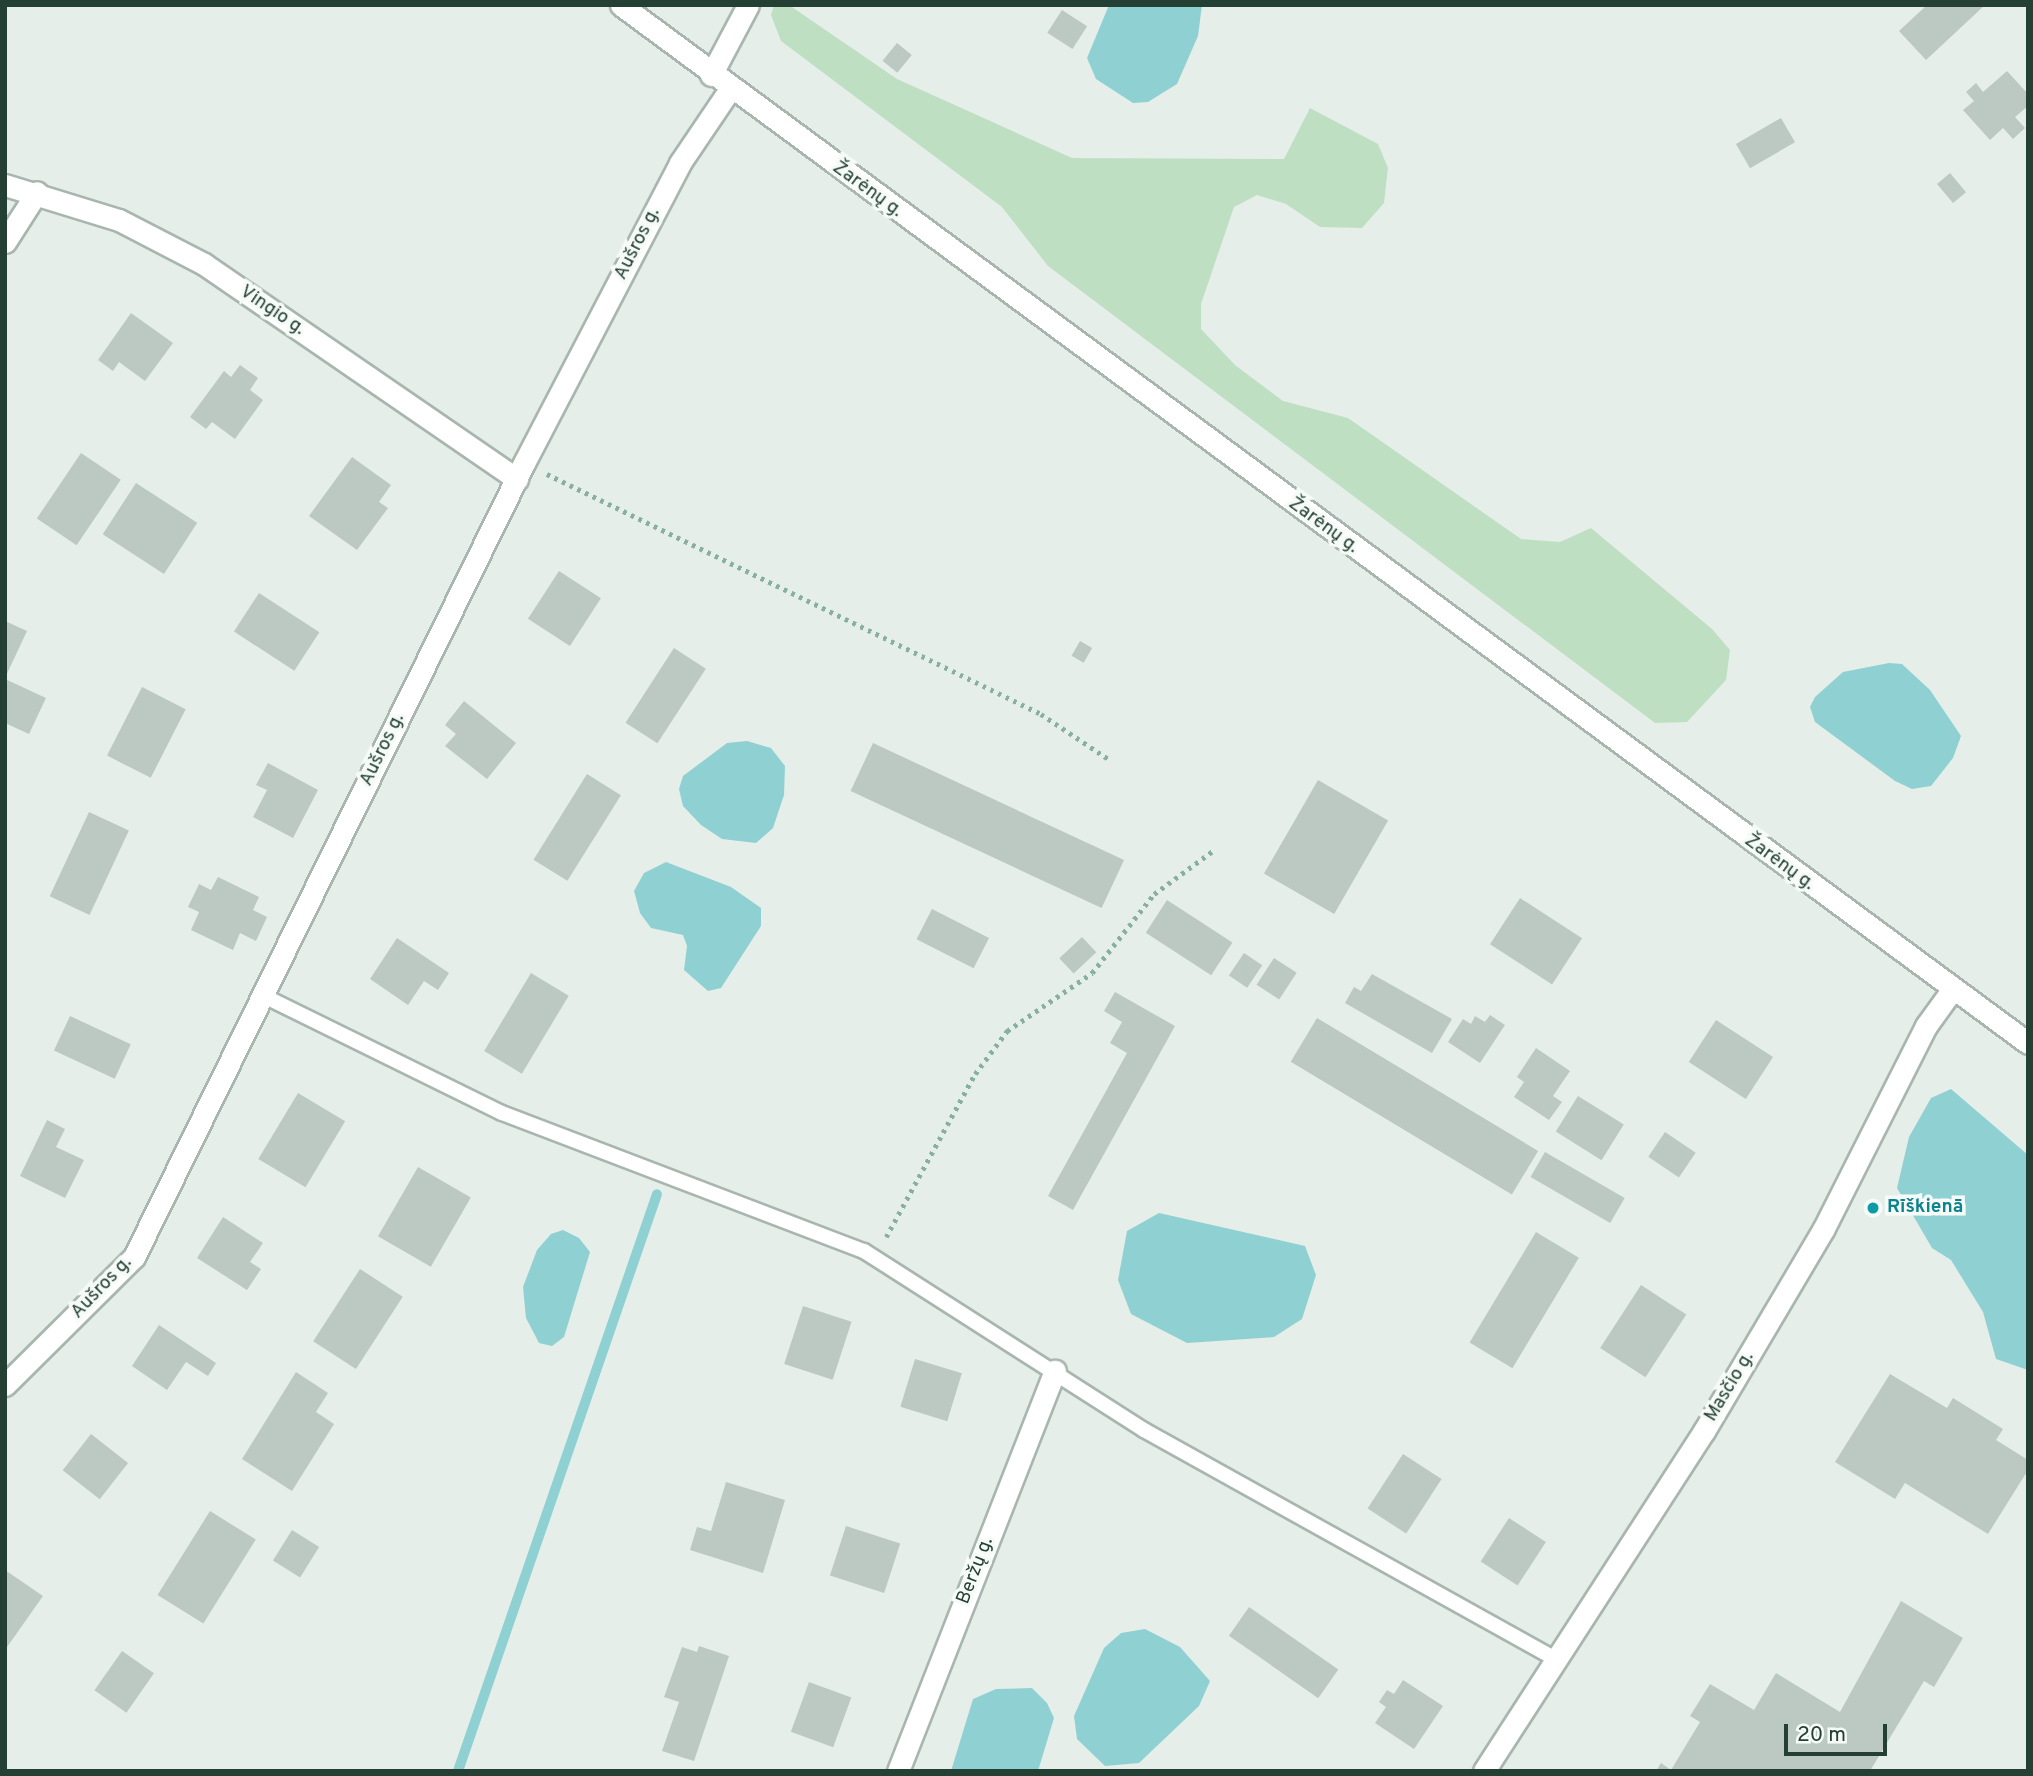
<!DOCTYPE html>
<meta charset="utf-8">
<style>
body{margin:0}
#map{position:relative;width:2033px;height:1776px;overflow:hidden;background:#e6eee9;font-family:Overpass,sans-serif}
div>[style]{position:absolute}
.green>*{inset:0;background:#bfdfc3}
.water>*{inset:0;background:#8fd1d2}
.stream>*{height:10px;margin:-5px;padding:0 5px;transform-origin:5px;border-radius:5px;background:#8fd1d2}
.building>*{inset:0;background:#bbc9c2;transform-origin:0 0}
.path>*{height:4.5px;margin-top:-2.25px;transform-origin:0;background:repeating-linear-gradient(90deg,#87b19e 0 3.5px,transparent 0 8.5px)}
.roads{filter:drop-shadow(2px 0 #a8b6af) drop-shadow(-2px 0 #a8b6af) drop-shadow(0 2px #a8b6af) drop-shadow(0 -2px #a8b6af)}
.service>*{height:14px;margin:-7px;padding:0 7px;transform-origin:7px;border-radius:7px;background:#fff}
.minor>*{height:21px;margin:-10.5px;padding:0 10.5px;transform-origin:10.5px;border-radius:10.5px;background:#fff}
.secondary>*{height:21px;margin:-10.5px;padding:0 10.5px;transform-origin:10.5px;border-radius:10.5px;background:#fff}
.dots>*{width:19px;height:19px;translate:-50% -50%;box-sizing:border-box;border:4px solid #f6fbf8;border-radius:50%}
span{translate:-50% -50%;white-space:nowrap;text-align:center;line-height:1.15;-webkit-text-stroke:7px #f6fbf8;paint-order:stroke}
.street-label{font-size:19px;color:#244035}
.culture-label{font-size:19px;color:#0d838f;font-weight:700}
.left{translate:0 -50%;text-align:left}
.frame{position:absolute;inset:0;border:7px solid #244035;pointer-events:none}
.scale{position:absolute;left:1784px;top:1724px;width:103px;height:32px;box-sizing:border-box;border:4px solid #244035;border-top:0;padding-left:9px;font-size:21px;line-height:24px;white-space:nowrap;color:#244035;-webkit-text-stroke:5px #f6fbf8;paint-order:stroke}
</style>
<div id="map">
<div class="green">
<div style="clip-path:polygon(774px 5px,789px 5px,897px 79px,1072px 158px,1284px 159px,1310px 108px,1378px 144px,1388px 168px,1384px 203px,1362px 228px,1320px 227px,1286px 204px,1257px 195px,1234px 207px,1201px 304px,1201px 329px,1235px 365px,1283px 401px,1348px 418px,1521px 539px,1560px 542px,1591px 528px,1712px 629px,1730px 650px,1726px 680px,1687px 722px,1655px 723px,1048px 266px,1002px 207px,781px 41px,771px 15px)"></div>
</div>
<div class="water">
<div style="clip-path:polygon(1109px 5px,1202px 5px,1198px 36px,1177px 84px,1148px 102px,1133px 103px,1096px 79px,1087px 58px)"></div>
<div style="clip-path:polygon(1889px 663px,1902px 664px,1930px 690px,1961px 736px,1953px 758px,1931px 786px,1912px 789px,1895px 781px,1815px 722px,1810px 707px,1815px 697px,1843px 672px)"></div>
<div style="clip-path:polygon(747px 741px,771px 748px,785px 766px,784px 795px,773px 828px,756px 843px,722px 839px,701px 825px,683px 806px,679px 789px,683px 776px,727px 743px)"></div>
<div style="clip-path:polygon(666px 862px,731px 887px,761px 908px,761px 926px,721px 988px,708px 991px,684px 970px,687px 946px,683px 935px,651px 928px,640px 913px,634px 891px,644px 873px)"></div>
<div style="clip-path:polygon(1951px 1089px,2028px 1155px,2028px 1370px,1996px 1359px,1983px 1312px,1951px 1260px,1932px 1248px,1897px 1188px,1909px 1137px,1931px 1098px)"></div>
<div style="clip-path:polygon(1159px 1213px,1305px 1246px,1316px 1275px,1302px 1319px,1274px 1337px,1187px 1343px,1131px 1314px,1118px 1280px,1127px 1231px)"></div>
<div style="clip-path:polygon(563px 1230px,579px 1238px,590px 1252px,564px 1337px,552px 1346px,539px 1343px,526px 1318px,523px 1287px,537px 1250px,551px 1234px)"></div>
<div style="clip-path:polygon(1145px 1629px,1180px 1647px,1210px 1681px,1199px 1706px,1139px 1763px,1105px 1766px,1077px 1739px,1074px 1716px,1104px 1648px,1121px 1633px)"></div>
<div style="clip-path:polygon(1032px 1688px,1047px 1703px,1054px 1718px,1038px 1771px,951px 1771px,973px 1699px,996px 1689px)"></div>
</div>
<div class="stream">
<div style="left:458px;top:1771px;width:610px;rotate:-70.97deg"></div>
</div>
<div class="building">
<div style="clip-path:polygon(1927px 5px,1985px 5px,1926px 60px,1899px 31px)"></div>
<div style="left:1062px;top:10px;width:30px;height:27px;rotate:33deg"></div>
<div style="left:897px;top:43px;width:19px;height:23px;rotate:39deg"></div>
<div style="clip-path:polygon(2007px 71px,2028px 94px,2028px 106px,2015px 117px,2025px 128px,2013px 139px,2003px 128px,1990px 140px,1963px 110px,1974px 101px,1966px 92px,1976px 83px,1983px 92px)"></div>
<div style="left:1781px;top:118px;width:28px;height:52px;rotate:60deg"></div>
<div style="left:1950px;top:173px;width:25px;height:17px;rotate:50deg"></div>
<div style="clip-path:polygon(131px 313px,173px 343px,145px 381px,119px 362px,113px 371px,98px 360px)"></div>
<div style="clip-path:polygon(240px 365px,258px 378px,250px 390px,263px 400px,235px 439px,212px 422px,206px 429px,190px 417px,224px 371px,231px 377px)"></div>
<div style="left:81px;top:453px;width:48px;height:79px;rotate:34deg"></div>
<div style="clip-path:polygon(352px 457px,391px 485px,379px 502px,388px 508px,357px 550px,309px 516px)"></div>
<div style="left:136px;top:483px;width:73px;height:61px;rotate:33deg"></div>
<div style="left:559px;top:571px;width:50px;height:57px;rotate:33deg"></div>
<div style="left:259px;top:593px;width:72px;height:46px;rotate:33deg"></div>
<div style="clip-path:polygon(5px 621px,27px 631px,5px 678px)"></div>
<div style="left:1080px;top:641px;width:14px;height:17px;rotate:30deg"></div>
<div style="left:674px;top:648px;width:38px;height:89px;rotate:33deg"></div>
<div style="clip-path:polygon(5px 679px,46px 698px,29px 734px,5px 723px)"></div>
<div style="left:142px;top:687px;width:49px;height:77px;rotate:27deg"></div>
<div style="clip-path:polygon(464px 701px,516px 743px,487px 779px,445px 746px,456px 734px,445px 725px)"></div>
<div style="left:873px;top:743px;width:277px;height:53px;rotate:25deg"></div>
<div style="clip-path:polygon(268px 763px,318px 790px,293px 838px,253px 817px,267px 790px,256px 785px)"></div>
<div style="left:587px;top:774px;width:40px;height:101px;rotate:32deg"></div>
<div style="left:1318px;top:780px;width:81px;height:108px;rotate:30deg"></div>
<div style="left:89px;top:812px;width:44px;height:93px;rotate:25deg"></div>
<div style="clip-path:polygon(218px 877px,259px 897px,253px 910px,267px 917px,256px 941px,240px 933px,233px 950px,191px 930px,199px 912px,188px 907px,199px 884px,211px 890px)"></div>
<div style="left:1520px;top:898px;width:74px;height:55px;rotate:33deg"></div>
<div style="left:1167px;top:900px;width:78px;height:39px;rotate:33deg"></div>
<div style="left:932px;top:909px;width:64px;height:34px;rotate:27deg"></div>
<div style="left:1082px;top:937px;width:21px;height:31px;rotate:47deg"></div>
<div style="clip-path:polygon(397px 938px,449px 973px,438px 990px,424px 981px,408px 1005px,370px 979px)"></div>
<div style="left:1244px;top:953px;width:22px;height:27px;rotate:34deg"></div>
<div style="left:1274px;top:958px;width:27px;height:32px;rotate:33deg"></div>
<div style="left:531px;top:973px;width:44px;height:91px;rotate:31deg"></div>
<div style="clip-path:polygon(1372px 974px,1452px 1019px,1432px 1053px,1345px 1003px,1354px 987px,1361px 991px)"></div>
<div style="clip-path:polygon(1115px 992px,1175px 1026px,1073px 1210px,1048px 1196px,1127px 1053px,1110px 1043px,1122px 1022px,1104px 1011px)"></div>
<div style="clip-path:polygon(1490px 1015px,1505px 1025px,1480px 1063px,1448px 1042px,1463px 1019px,1471px 1024px,1475px 1016px,1485px 1022px)"></div>
<div style="left:70px;top:1016px;width:67px;height:38px;rotate:25deg"></div>
<div style="left:1317px;top:1018px;width:258px;height:51px;rotate:31deg"></div>
<div style="left:1716px;top:1020px;width:68px;height:50px;rotate:33deg"></div>
<div style="clip-path:polygon(1536px 1048px,1570px 1071px,1553px 1096px,1562px 1102px,1549px 1120px,1514px 1097px,1524px 1082px,1517px 1077px)"></div>
<div style="left:298px;top:1093px;width:55px;height:77px;rotate:31deg"></div>
<div style="left:1578px;top:1096px;width:54px;height:42px;rotate:32deg"></div>
<div style="clip-path:polygon(47px 1120px,65px 1129px,56px 1147px,84px 1160px,65px 1198px,20px 1176px)"></div>
<div style="left:1665px;top:1132px;width:37px;height:30px;rotate:34deg"></div>
<div style="left:1545px;top:1152px;width:92px;height:29px;rotate:30deg"></div>
<div style="left:418px;top:1167px;width:61px;height:80px;rotate:30deg"></div>
<div style="clip-path:polygon(223px 1217px,263px 1243px,250px 1262px,261px 1269px,247px 1290px,197px 1258px)"></div>
<div style="left:1536px;top:1232px;width:50px;height:129px;rotate:31deg"></div>
<div style="left:360px;top:1269px;width:51px;height:86px;rotate:33deg"></div>
<div style="left:1641px;top:1285px;width:54px;height:75px;rotate:33deg"></div>
<div style="left:803px;top:1306px;width:51px;height:61px;rotate:18deg"></div>
<div style="clip-path:polygon(159px 1325px,216px 1363px,208px 1376px,186px 1362px,167px 1390px,132px 1366px)"></div>
<div style="left:915px;top:1359px;width:49px;height:50px;rotate:17deg"></div>
<div style="clip-path:polygon(296px 1372px,328px 1393px,316px 1412px,334px 1424px,292px 1491px,242px 1459px)"></div>
<div style="clip-path:polygon(1890px 1374px,1947px 1408px,1953px 1398px,2003px 1429px,1996px 1440px,2028px 1460px,2028px 1470px,1988px 1534px,1905px 1483px,1895px 1499px,1835px 1462px)"></div>
<div style="left:91px;top:1434px;width:47px;height:46px;rotate:38deg"></div>
<div style="left:1403px;top:1454px;width:46px;height:65px;rotate:33deg"></div>
<div style="clip-path:polygon(726px 1482px,785px 1500px,763px 1573px,690px 1550px,697px 1527px,711px 1531px)"></div>
<div style="left:210px;top:1511px;width:54px;height:99px;rotate:32deg"></div>
<div style="left:1509px;top:1518px;width:44px;height:52px;rotate:33deg"></div>
<div style="left:846px;top:1526px;width:57px;height:52px;rotate:18deg"></div>
<div style="left:292px;top:1530px;width:32px;height:36px;rotate:32deg"></div>
<div style="clip-path:polygon(5px 1570px,43px 1596px,5px 1650px)"></div>
<div style="clip-path:polygon(1901px 1601px,1963px 1638px,1934px 1687px,1924px 1681px,1870px 1771px,1656px 1771px,1661px 1763px,1671px 1770px,1700px 1722px,1690px 1716px,1710px 1684px,1754px 1710px,1776px 1673px,1840px 1712px)"></div>
<div style="left:1249px;top:1607px;width:109px;height:35px;rotate:35deg"></div>
<div style="clip-path:polygon(699px 1646px,729px 1656px,694px 1761px,662px 1751px,679px 1702px,664px 1697px,682px 1647px,697px 1652px)"></div>
<div style="left:122px;top:1651px;width:39px;height:48px;rotate:35deg"></div>
<div style="clip-path:polygon(1403px 1680px,1443px 1706px,1414px 1749px,1375px 1723px,1386px 1707px,1379px 1702px,1387px 1690px,1394px 1694px)"></div>
<div style="left:809px;top:1682px;width:45px;height:53px;rotate:20deg"></div>
</div>
<div class="path">
<div style="left:547px;top:474px;width:549px;rotate:25.91deg"></div>
<div style="left:1041px;top:714px;width:83px;rotate:33.7deg"></div>
<div style="left:886px;top:1237px;width:186px;rotate:-61.4deg"></div>
<div style="left:975px;top:1074px;width:54px;rotate:-53.3deg"></div>
<div style="left:1007px;top:1031px;width:103px;rotate:-34.3deg"></div>
<div style="left:1092px;top:973px;width:100px;rotate:-51.9deg"></div>
<div style="left:1154px;top:894px;width:74px;rotate:-36.3deg"></div>
</div>
<div class="roads">
<div class="service">
<div style="left:262px;top:995px;width:267px;rotate:26.2deg"></div>
<div style="left:502px;top:1113px;width:387px;rotate:20.9deg"></div>
<div style="left:864px;top:1251px;width:332px;rotate:32.6deg"></div>
<div style="left:1144px;top:1430px;width:474px;rotate:29.1deg"></div>
</div>
<div class="minor">
<div style="left:711px;top:75px;width:79px;rotate:-62.1deg"></div>
<div style="left:5px;top:185px;width:119px;rotate:17.1deg"></div>
<div style="left:119px;top:220px;width:96px;rotate:27.4deg"></div>
<div style="left:204px;top:264px;width:380px;rotate:34.5deg"></div>
<div style="left:5px;top:242px;width:59px;rotate:-57.4deg"></div>
<div style="left:5px;top:1385px;width:182px;rotate:-44.8deg"></div>
<div style="left:134px;top:1257px;width:885px;rotate:-63.84deg"></div>
<div style="left:524px;top:463px;width:338px;rotate:-62.5deg"></div>
<div style="left:680px;top:163px;width:89px;rotate:-56deg"></div>
<div style="left:898px;top:1771px;width:430px;rotate:-68.6deg"></div>
<div style="left:1484px;top:1771px;width:405px;rotate:-57.1deg"></div>
<div style="left:1704px;top:1431px;width:234px;rotate:-59.4deg"></div>
<div style="left:1823px;top:1230px;width:229px;rotate:-63.2deg"></div>
<div style="left:1926px;top:1026px;width:44px;rotate:-54.2deg"></div>
</div>
<div class="secondary">
<div style="left:621px;top:5px;width:1748px;rotate:36.42deg"></div>
</div>
</div>
<div class="dots">
<div style="left:1873px;top:1208px;background:#0f9aa8"></div>
</div>
<div class="street-label">
<span style="left:867px;top:190px;rotate:36deg">Žarėnų g.</span>
<span style="left:638px;top:244px;rotate:-63deg">Aušros g.</span>
<span style="left:272px;top:311px;rotate:34deg">Vingio g.</span>
<span style="left:1323px;top:526px;rotate:36deg">Žarėnų g.</span>
<span style="left:383px;top:750px;rotate:-64deg">Aušros g.</span>
<span style="left:1779px;top:863px;rotate:36deg">Žarėnų g.</span>
<span style="left:102px;top:1288px;rotate:-46deg">Aušros g.</span>
<span style="left:1730px;top:1387px;rotate:-59deg">Masčio g.</span>
<span style="left:976px;top:1571px;rotate:-69deg">Beržų g.</span>
</div>
<div class="culture-label">
<span class="left" style="left:1887px;top:1208px">Rīškienā</span>
</div>
<div class="frame"></div>
<div class="scale">20 m</div>
</div>
